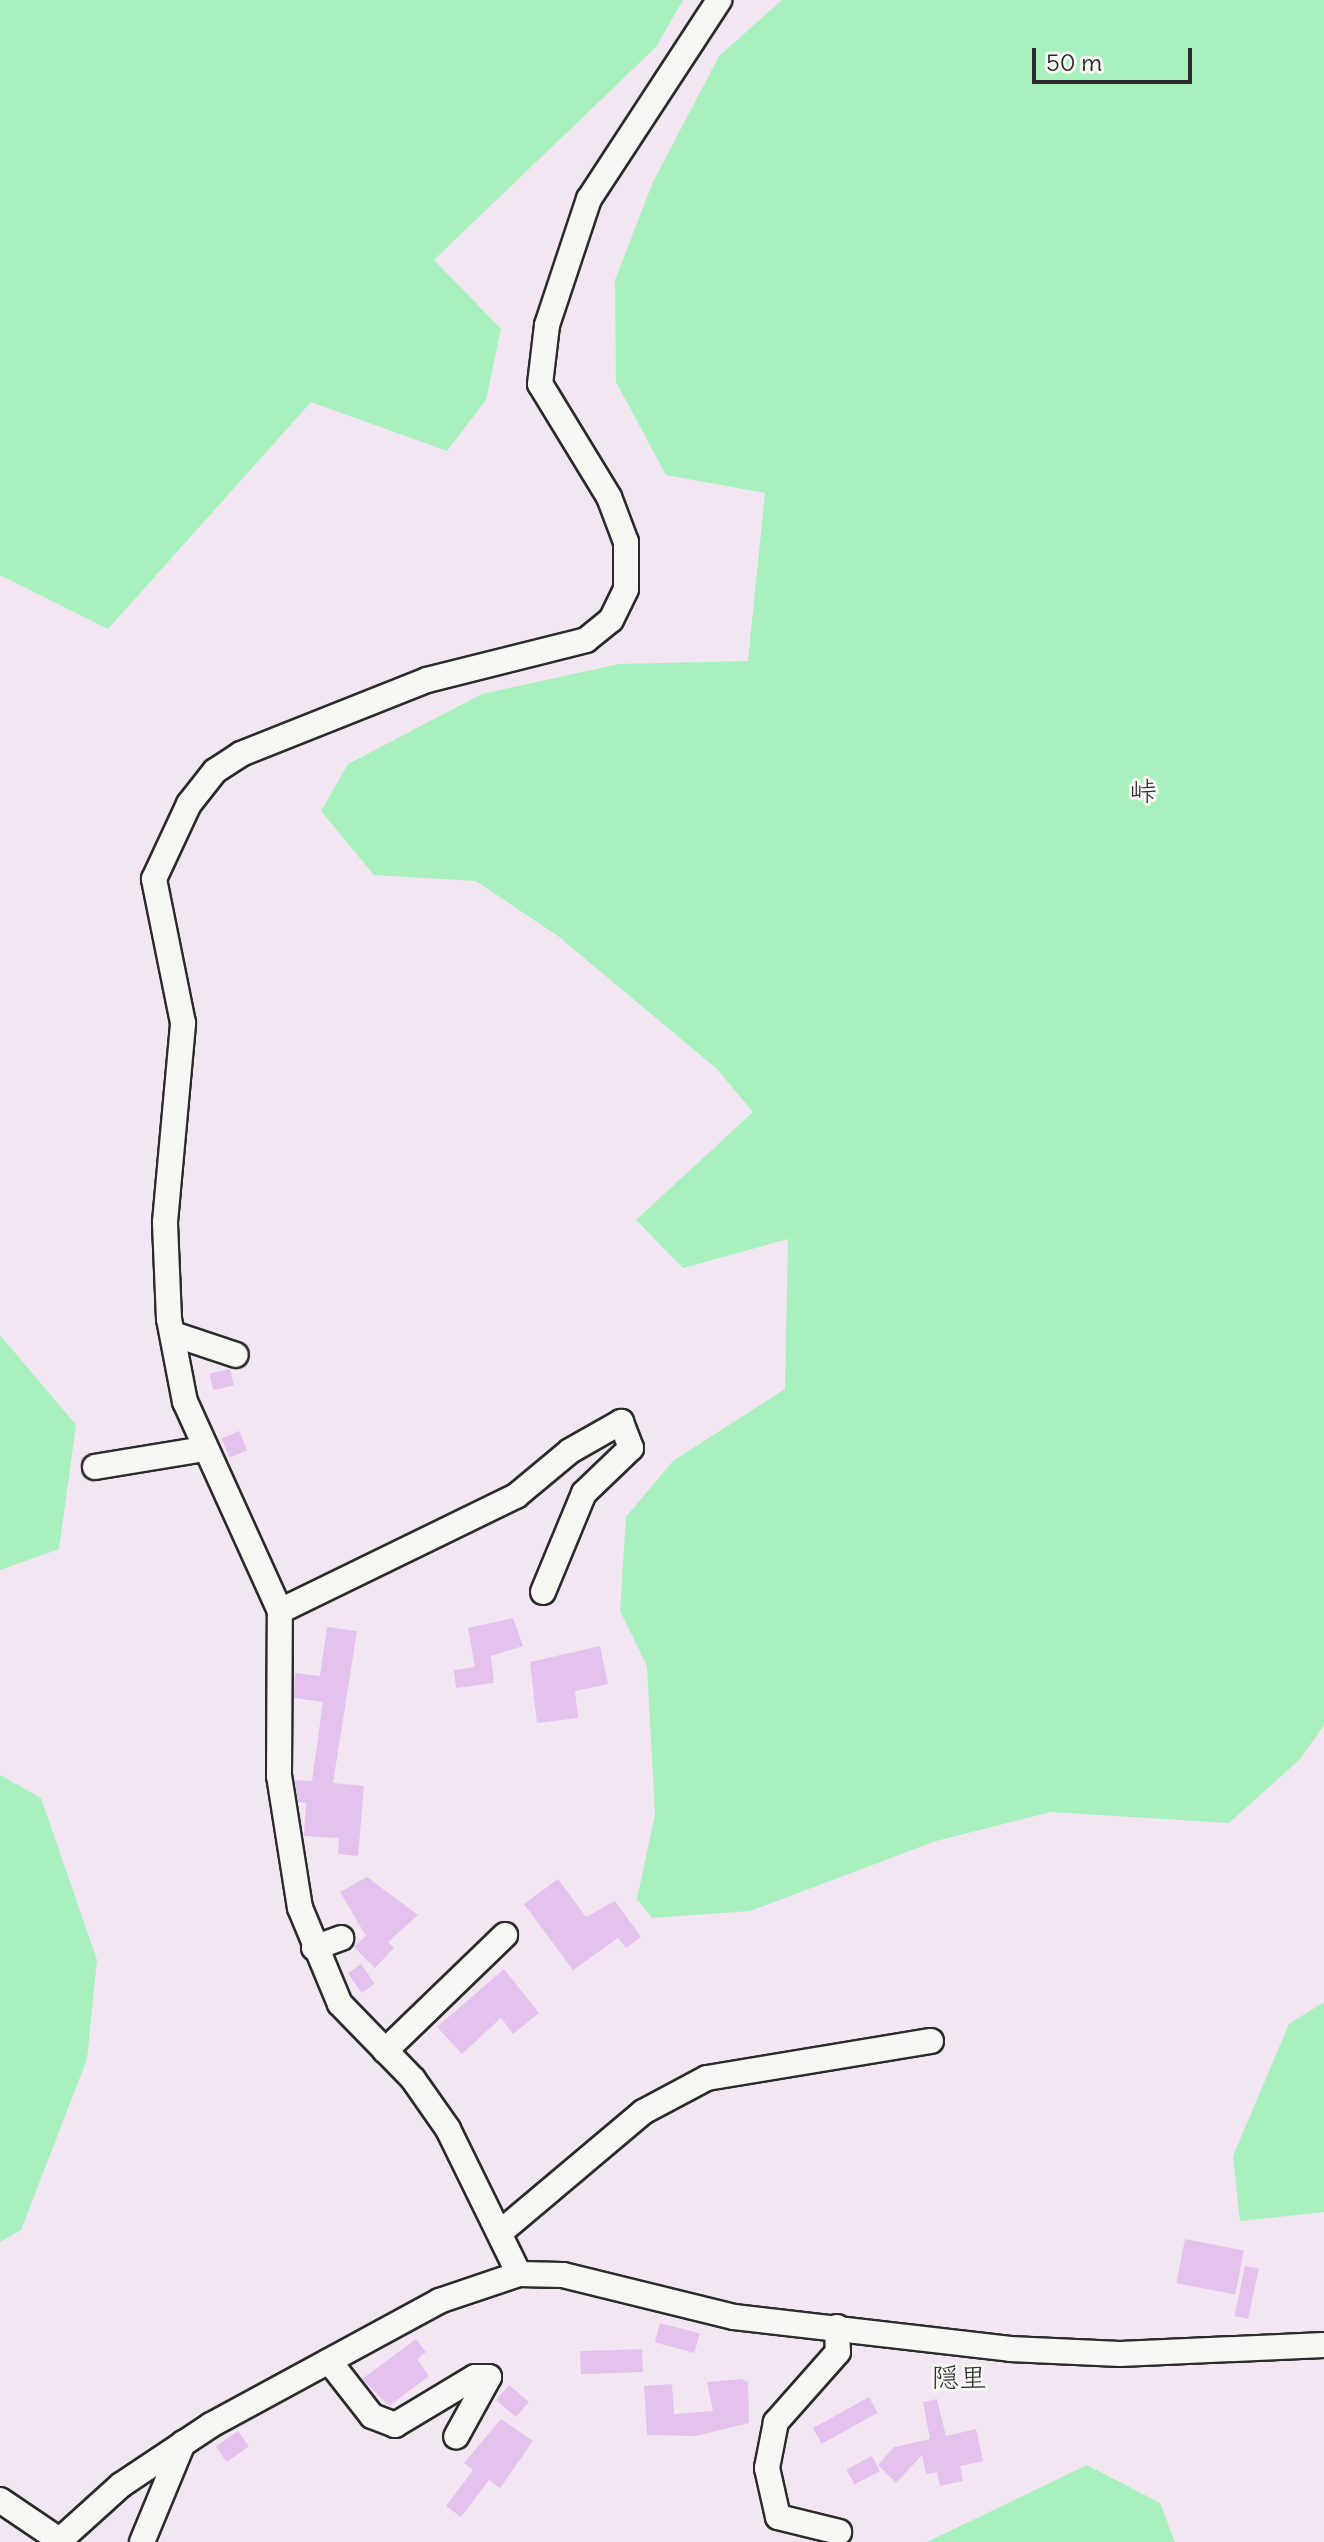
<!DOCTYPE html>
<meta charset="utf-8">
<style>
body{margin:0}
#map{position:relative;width:1324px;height:2542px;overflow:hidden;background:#f1e6f1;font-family:Delius,"Klee One",sans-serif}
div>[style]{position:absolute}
.green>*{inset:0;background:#a8f1bf}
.building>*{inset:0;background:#e5c2ee;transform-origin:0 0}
.roads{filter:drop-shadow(2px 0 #2b2b2b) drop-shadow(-2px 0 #2b2b2b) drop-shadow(0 2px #2b2b2b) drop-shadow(0 -2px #2b2b2b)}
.minor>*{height:24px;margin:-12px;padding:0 12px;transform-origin:12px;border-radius:12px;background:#f6f6f2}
span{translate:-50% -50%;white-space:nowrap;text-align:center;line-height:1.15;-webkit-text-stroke:6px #f6f6f2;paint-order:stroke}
.quarter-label{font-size:28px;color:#2b2b2b}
.scale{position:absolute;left:1032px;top:48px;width:160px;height:36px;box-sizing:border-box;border:4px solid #2b2b2b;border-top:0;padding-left:10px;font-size:24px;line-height:28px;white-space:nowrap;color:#2b2b2b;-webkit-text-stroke:6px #f6f6f2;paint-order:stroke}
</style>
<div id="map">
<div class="green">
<div style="clip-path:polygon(0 0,683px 0,656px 47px,434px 260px,501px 329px,486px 400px,447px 451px,311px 402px,108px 629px,0 575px)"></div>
<div style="clip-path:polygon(782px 0,1324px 0,1324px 1725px,1300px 1759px,1229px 1823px,1051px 1812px,936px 1841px,750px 1911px,652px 1918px,637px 1899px,655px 1814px,647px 1666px,620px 1611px,626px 1517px,673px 1461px,785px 1389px,788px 1239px,683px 1268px,636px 1220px,753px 1112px,717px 1069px,558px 936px,476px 881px,374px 875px,321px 811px,348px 764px,482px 694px,619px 664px,748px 661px,765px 493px,666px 475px,616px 382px,615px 280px,653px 182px,719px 56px)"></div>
<div style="clip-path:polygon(0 1335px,76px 1425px,59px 1549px,0 1570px)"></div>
<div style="clip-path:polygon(0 1775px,41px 1798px,97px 1960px,87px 2059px,21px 2230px,0 2242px)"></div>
<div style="clip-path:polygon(1324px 2002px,1324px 2212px,1240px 2221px,1233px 2156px,1289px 2024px)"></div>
<div style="clip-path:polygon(1087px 2465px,1160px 2503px,1175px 2542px,927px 2542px)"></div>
</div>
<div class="building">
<div style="left:230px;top:1369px;width:17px;height:21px;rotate:77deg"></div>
<div style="left:239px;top:1431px;width:21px;height:19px;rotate:67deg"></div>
<div style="clip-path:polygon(513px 1618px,523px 1646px,491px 1656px,494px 1683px,456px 1688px,454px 1670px,475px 1667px,468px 1628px)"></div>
<div style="clip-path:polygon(327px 1627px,357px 1631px,333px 1783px,364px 1786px,358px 1856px,338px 1854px,339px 1838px,304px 1836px,306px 1803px,298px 1802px,295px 1780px,312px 1781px,323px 1702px,294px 1698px,295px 1673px,320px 1676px)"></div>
<div style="clip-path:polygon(600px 1646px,608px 1684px,575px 1691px,578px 1718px,537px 1723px,530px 1662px)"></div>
<div style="clip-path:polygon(367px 1877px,418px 1915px,388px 1942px,394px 1948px,375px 1968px,354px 1947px,366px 1936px,340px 1892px)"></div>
<div style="clip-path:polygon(558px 1879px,586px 1917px,615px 1901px,641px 1937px,626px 1948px,618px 1938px,573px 1970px,524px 1904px)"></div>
<div style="left:361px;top:1964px;width:24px;height:16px;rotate:55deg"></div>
<div style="clip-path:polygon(504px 1969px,539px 2013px,513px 2034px,501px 2018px,462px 2054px,437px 2027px)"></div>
<div style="left:1185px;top:2239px;width:60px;height:45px;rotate:11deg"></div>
<div style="left:1245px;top:2266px;width:14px;height:51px;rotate:12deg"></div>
<div style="left:660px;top:2323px;width:41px;height:20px;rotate:15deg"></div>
<div style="clip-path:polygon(416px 2339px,426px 2352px,417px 2359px,429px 2376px,389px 2406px,362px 2379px)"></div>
<div style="left:642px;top:2349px;width:23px;height:62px;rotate:88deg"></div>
<div style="clip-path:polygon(741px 2379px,748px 2382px,749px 2423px,696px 2436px,647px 2435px,644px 2386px,672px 2384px,674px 2414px,713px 2411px,707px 2382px)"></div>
<div style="left:509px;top:2385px;width:26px;height:20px;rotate:40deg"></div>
<div style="left:869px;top:2397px;width:18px;height:64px;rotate:61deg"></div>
<div style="clip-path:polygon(937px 2399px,946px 2436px,976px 2429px,983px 2461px,960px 2466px,963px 2481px,940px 2486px,937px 2472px,926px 2474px,922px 2455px,896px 2483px,878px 2465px,894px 2447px,930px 2439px,923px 2402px)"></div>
<div style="clip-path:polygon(501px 2419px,533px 2441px,500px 2488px,489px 2480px,461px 2517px,446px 2506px,473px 2470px,464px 2463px)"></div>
<div style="left:238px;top:2431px;width:19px;height:27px;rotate:55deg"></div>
<div style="left:872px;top:2456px;width:17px;height:29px;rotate:62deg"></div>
</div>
<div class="roads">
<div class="minor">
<div style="left:173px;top:1334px;width:66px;rotate:18.4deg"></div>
<div style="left:95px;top:1467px;width:110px;rotate:-9.4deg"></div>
<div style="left:280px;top:1611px;width:263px;rotate:-26deg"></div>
<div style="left:516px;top:1496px;width:70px;rotate:-39.8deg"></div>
<div style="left:570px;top:1451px;width:59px;rotate:-29.6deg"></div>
<div style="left:621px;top:1422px;width:28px;rotate:69deg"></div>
<div style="left:631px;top:1448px;width:65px;rotate:136.2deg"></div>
<div style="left:584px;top:1493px;width:107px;rotate:112.5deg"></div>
<div style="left:314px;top:1948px;width:29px;rotate:-20deg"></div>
<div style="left:385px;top:2051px;width:167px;rotate:-44deg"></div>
<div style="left:503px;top:2230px;width:183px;rotate:-40.1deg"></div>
<div style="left:643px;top:2112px;width:72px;rotate:-28deg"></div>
<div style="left:707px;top:2078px;width:227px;rotate:-9.4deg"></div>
<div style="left:519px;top:2274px;width:161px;rotate:-116.1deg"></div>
<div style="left:448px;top:2129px;width:61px;rotate:-125deg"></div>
<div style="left:413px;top:2079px;width:105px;rotate:-134.2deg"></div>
<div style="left:340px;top:2004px;width:104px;rotate:-112.6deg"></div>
<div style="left:300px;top:1908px;width:134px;rotate:-99deg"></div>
<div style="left:279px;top:1776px;width:165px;rotate:-89.7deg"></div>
<div style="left:280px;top:1611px;width:230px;rotate:-114.4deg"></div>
<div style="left:185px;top:1402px;width:85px;rotate:-100.9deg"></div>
<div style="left:169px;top:1319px;width:97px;rotate:-92.4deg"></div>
<div style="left:165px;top:1222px;width:200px;rotate:-84.8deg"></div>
<div style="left:183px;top:1023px;width:147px;rotate:-101.4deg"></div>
<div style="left:154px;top:879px;width:83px;rotate:-65deg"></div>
<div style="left:189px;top:804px;width:42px;rotate:-51.8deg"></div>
<div style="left:215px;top:771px;width:31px;rotate:-33deg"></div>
<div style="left:241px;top:754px;width:200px;rotate:-21.7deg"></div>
<div style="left:427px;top:680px;width:164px;rotate:-14.1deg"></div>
<div style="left:586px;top:640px;width:32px;rotate:-39deg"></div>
<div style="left:611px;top:620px;width:34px;rotate:-64deg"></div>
<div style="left:626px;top:589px;width:47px;rotate:-90deg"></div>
<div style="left:626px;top:542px;width:48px;rotate:-110.7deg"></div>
<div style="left:609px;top:497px;width:132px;rotate:-121.4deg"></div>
<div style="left:540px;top:384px;width:59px;rotate:-83.2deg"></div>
<div style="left:547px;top:325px;width:133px;rotate:-71.6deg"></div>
<div style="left:589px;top:199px;width:238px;rotate:-56.8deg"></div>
<div style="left:837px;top:2327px;width:25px;rotate:88deg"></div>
<div style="left:838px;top:2352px;width:94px;rotate:131.5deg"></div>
<div style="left:776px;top:2422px;width:47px;rotate:101.1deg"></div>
<div style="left:767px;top:2468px;width:50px;rotate:77.3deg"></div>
<div style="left:778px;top:2517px;width:63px;rotate:13.8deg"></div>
<div style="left:329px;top:2361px;width:70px;rotate:52deg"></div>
<div style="left:372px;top:2416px;width:25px;rotate:21deg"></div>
<div style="left:395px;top:2425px;width:93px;rotate:-31deg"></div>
<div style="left:475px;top:2377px;width:14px"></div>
<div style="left:489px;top:2377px;width:68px;rotate:118.8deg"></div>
<div style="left:0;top:2500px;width:75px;rotate:34.1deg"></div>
<div style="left:58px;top:2542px;width:85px;rotate:-42.1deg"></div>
<div style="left:121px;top:2485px;width:108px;rotate:-33.7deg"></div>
<div style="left:211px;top:2425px;width:260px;rotate:-28.5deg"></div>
<div style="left:439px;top:2301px;width:84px;rotate:-18.6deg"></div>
<div style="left:519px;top:2274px;width:44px;rotate:1.3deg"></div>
<div style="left:563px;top:2275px;width:176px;rotate:13.8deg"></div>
<div style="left:734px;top:2317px;width:278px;rotate:6.6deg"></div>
<div style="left:1010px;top:2349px;width:110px;rotate:2.6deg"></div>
<div style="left:1120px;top:2354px;width:204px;rotate:-2.5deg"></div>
<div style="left:142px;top:2542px;width:107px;rotate:-67.5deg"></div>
</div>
</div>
<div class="quarter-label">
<span style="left:1143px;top:791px">峠</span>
<span style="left:959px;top:2377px">隠里</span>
</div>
<div class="scale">50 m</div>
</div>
